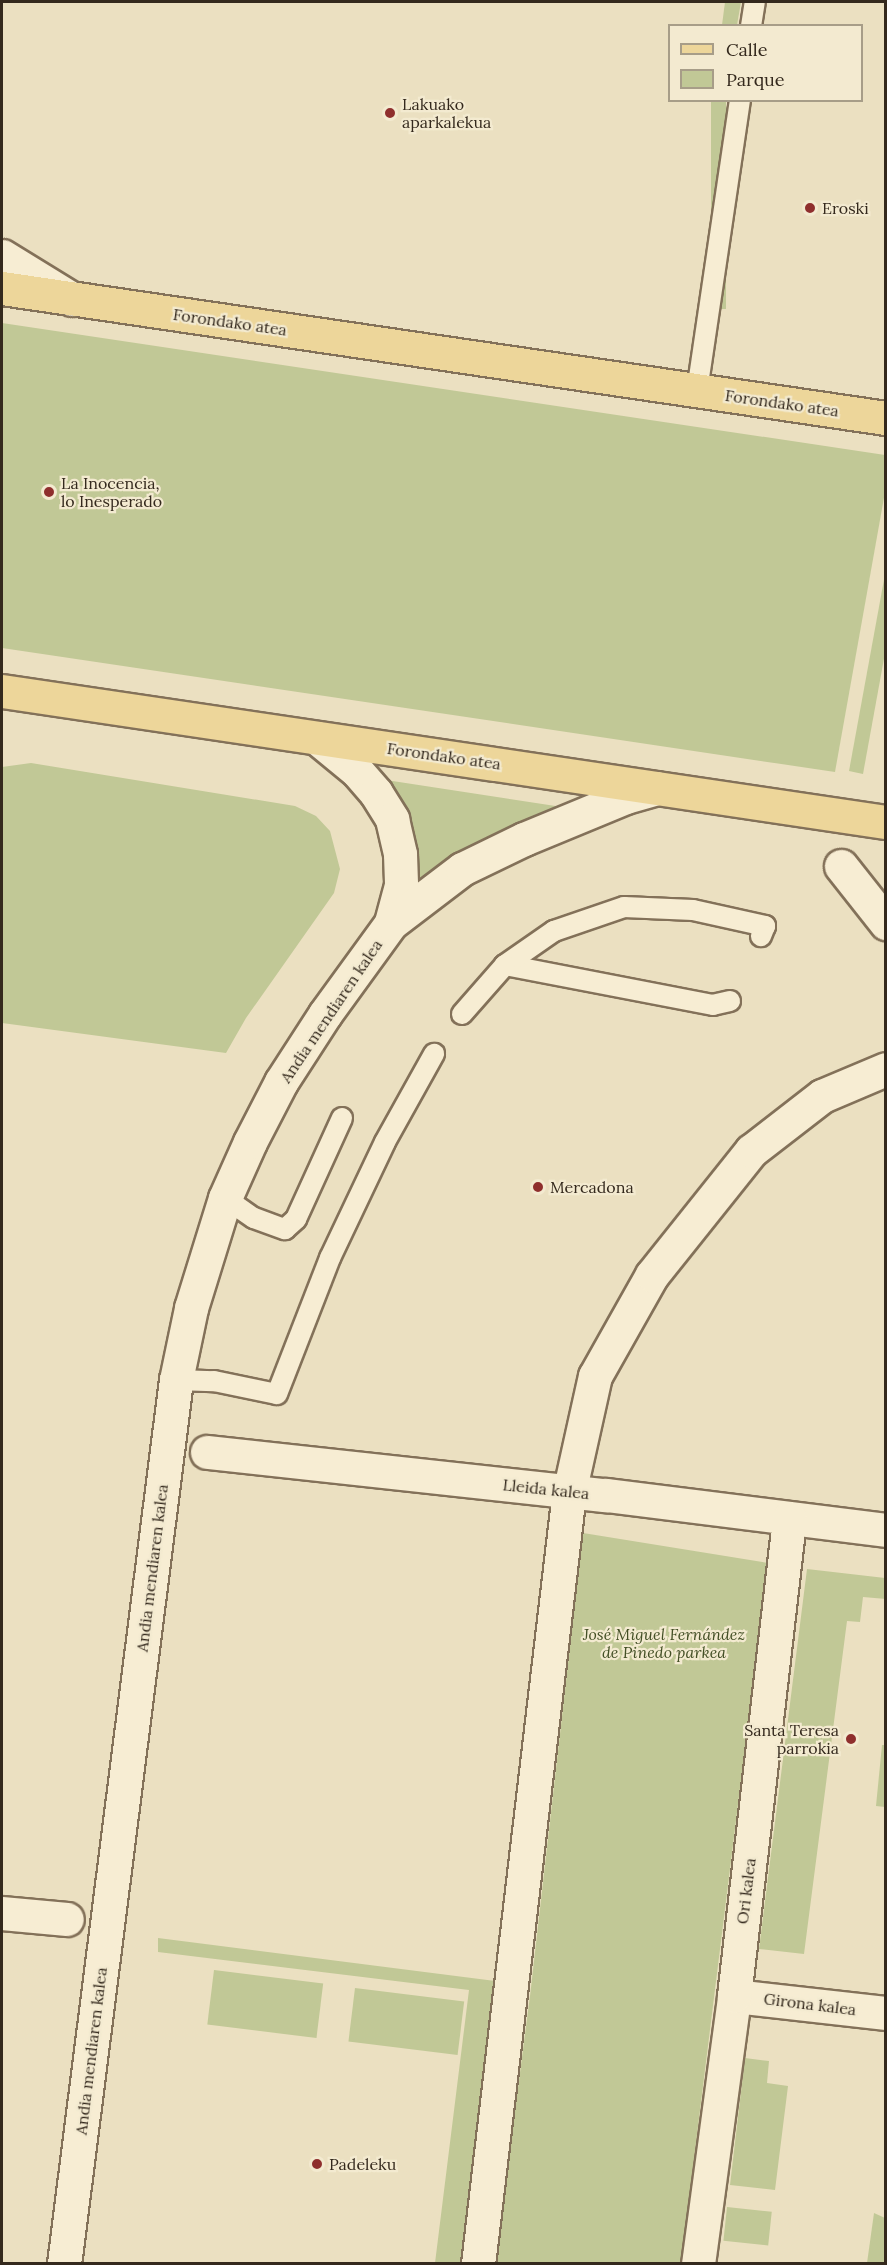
<!DOCTYPE html>
<meta charset="utf-8">
<style>
body{margin:0}
#map{position:relative;width:887px;height:2265px;overflow:hidden;background:#ebe0c1;font-family:Lora,serif}
div>[style]{position:absolute}
.green>*{inset:0;background:#c1c896;transform-origin:0 0}
.roads{filter:drop-shadow(2px 0 #837159) drop-shadow(-2px 0 #837159) drop-shadow(0 2px #837159) drop-shadow(0 -2px #837159)}
.lane>*{height:20px;margin:-10px;padding:0 10px;transform-origin:10px;border-radius:10px;background:#f7edd3}
.street>*{height:33px;margin:-16.5px;padding:0 16.5px;transform-origin:16.5px;border-radius:16.5px;background:#f7edd3}
.primary>*{height:33px;margin:-16.5px;padding:0 16.5px;transform-origin:16.5px;border-radius:16.5px;background:#edd69a}
.dots>*{width:16px;height:16px;translate:-50% -50%;box-sizing:border-box;border:3px solid #f3ead0;border-radius:50%}
span{translate:-50% -50%;white-space:nowrap;text-align:center;line-height:1.15;-webkit-text-stroke:4.5px #f3ead0;paint-order:stroke}
.poi-label{font-size:16px;color:#34291d}
.left{translate:0 -50%;text-align:left}
.right{translate:-100% -50%;text-align:right}
.street-label{font-size:16px;color:#34291d}
.park-label{font-size:16px;color:#434f25;font-style:italic}
.frame{position:absolute;inset:0;border:3px solid #34291d;pointer-events:none}
.legend{position:absolute;left:668px;top:24px;width:195px;height:78px;box-sizing:border-box;background:#f3ead0;border:2px solid #a79d88;margin:0;padding:8px 10px;list-style:none;font-size:18px;color:#34291d}
.legend li{display:flex;align-items:center;gap:12px;height:30px}
.legend b{width:30px;border:2px solid #a79d88}
</style>
<div id="map">
<div class="green">
<div style="clip-path:polygon(725px 2px,741px 2px,737px 25px,722px 25px)"></div>
<div style="left:711px;top:101px;width:15px;height:208px"></div>
<div style="clip-path:polygon(2px 323px,885px 455px,885px 492px,835px 772px,2px 648px)"></div>
<div style="clip-path:polygon(885px 574px,885px 653px,863px 774px,849px 771px)"></div>
<div style="clip-path:polygon(31px 763px,295px 806px,316px 816px,330px 831px,340px 869px,334px 893px,246px 1018px,226px 1053px,2px 1023px,2px 767px)"></div>
<div style="clip-path:polygon(386px 780px,562px 807px,505px 829px,461px 852px,416px 890px)"></div>
<div style="clip-path:polygon(583px 1533px,768px 1563px,681px 2263px,495px 2264px,530px 1996px)"></div>
<div style="clip-path:polygon(807px 1569px,885px 1578px,886px 1599px,863px 1597px,860px 1622px,847px 1621px,804px 1954px,759px 1949px)"></div>
<div style="clip-path:polygon(882px 1745px,885px 1745px,885px 1807px,876px 1806px)"></div>
<div style="clip-path:polygon(158px 1938px,503px 1982px,469px 2263px,435px 2263px,469px 1990px,158px 1952px)"></div>
<div style="left:214px;top:1970px;width:110px;height:55px;rotate:7deg"></div>
<div style="left:355px;top:1988px;width:110px;height:54px;rotate:7deg"></div>
<div style="clip-path:polygon(745px 2058px,769px 2061px,767px 2083px,788px 2086px,775px 2190px,730px 2185px)"></div>
<div style="left:727px;top:2207px;width:45px;height:34px;rotate:6deg"></div>
<div style="clip-path:polygon(874px 2213px,885px 2218px,885px 2263px,867px 2263px)"></div>
</div>
<div class="roads">
<div class="lane">
<div style="left:751px;top:26px;width:24px;rotate:-81deg"></div>
<div style="left:697px;top:391px;width:294px;rotate:-81.6deg"></div>
<div style="left:730px;top:1001px;width:17px;rotate:167deg"></div>
<div style="left:713px;top:1005px;width:212px;rotate:-169.1deg"></div>
<div style="left:505px;top:965px;width:60px;rotate:-34.8deg"></div>
<div style="left:554px;top:931px;width:74px;rotate:-18.9deg"></div>
<div style="left:624px;top:907px;width:69px;rotate:2.5deg"></div>
<div style="left:693px;top:910px;width:74px;rotate:12.5deg"></div>
<div style="left:765px;top:926px;width:11px;rotate:112deg"></div>
<div style="left:462px;top:1014px;width:65px;rotate:-48.7deg"></div>
<div style="left:225px;top:1198px;width:35px;rotate:35deg"></div>
<div style="left:254px;top:1218px;width:33px;rotate:20deg"></div>
<div style="left:285px;top:1229px;width:15px;rotate:-42deg"></div>
<div style="left:296px;top:1219px;width:111px;rotate:-65.5deg"></div>
<div style="left:176px;top:1380px;width:38px;rotate:2deg"></div>
<div style="left:214px;top:1381px;width:64px;rotate:11.7deg"></div>
<div style="left:277px;top:1394px;width:146px;rotate:-68.7deg"></div>
<div style="left:330px;top:1258px;width:128px;rotate:-64.6deg"></div>
<div style="left:385px;top:1142px;width:101px;rotate:-60.9deg"></div>
</div>
<div class="street">
<div style="left:2px;top:256px;width:82px;rotate:31.6deg"></div>
<div style="left:317px;top:738px;width:52px;rotate:39.5deg"></div>
<div style="left:357px;top:771px;width:29px;rotate:49deg"></div>
<div style="left:376px;top:793px;width:31px;rotate:58deg"></div>
<div style="left:392px;top:819px;width:36px;rotate:77deg"></div>
<div style="left:400px;top:854px;width:31px;rotate:88deg"></div>
<div style="left:401px;top:885px;width:39px;rotate:105deg"></div>
<div style="left:841px;top:866px;width:73px;rotate:51.7deg"></div>
<div style="left:207px;top:1452px;width:401px;rotate:6.2deg"></div>
<div style="left:606px;top:1495px;width:282px;rotate:7.1deg"></div>
<div style="left:2px;top:1913px;width:65px;rotate:5.3deg"></div>
<div style="left:734px;top:1996px;width:153px;rotate:6.4deg"></div>
<div style="left:64px;top:2264px;width:891px;rotate:-82.78deg"></div>
<div style="left:176px;top:1380px;width:74px;rotate:-78.2deg"></div>
<div style="left:191px;top:1308px;width:115px;rotate:-72.8deg"></div>
<div style="left:225px;top:1198px;width:61px;rotate:-65.9deg"></div>
<div style="left:250px;top:1142px;width:68px;rotate:-62.7deg"></div>
<div style="left:281px;top:1082px;width:81px;rotate:-57.1deg"></div>
<div style="left:325px;top:1014px;width:112px;rotate:-54deg"></div>
<div style="left:391px;top:923px;width:89px;rotate:-37.3deg"></div>
<div style="left:462px;top:869px;width:69px;rotate:-25.8deg"></div>
<div style="left:524px;top:839px;width:110px;rotate:-22.4deg"></div>
<div style="left:626px;top:797px;width:32px;rotate:-16deg"></div>
<div style="left:478px;top:2264px;width:776px;rotate:-83.27deg"></div>
<div style="left:569px;top:1493px;width:120px;rotate:-77.5deg"></div>
<div style="left:595px;top:1376px;width:116px;rotate:-60.6deg"></div>
<div style="left:652px;top:1275px;width:159px;rotate:-51.4deg"></div>
<div style="left:751px;top:1151px;width:90px;rotate:-37.8deg"></div>
<div style="left:822px;top:1096px;width:69px;rotate:-22.9deg"></div>
<div style="left:698px;top:2264px;width:270px;rotate:-82.3deg"></div>
<div style="left:734px;top:1996px;width:481px;rotate:-83.4deg"></div>
</div>
<div class="primary">
<div style="left:2px;top:288px;width:894px;rotate:8.37deg"></div>
<div style="left:2px;top:691px;width:894px;rotate:8.43deg"></div>
</div>
</div>
<div class="dots">
<div style="left:390px;top:113px;background:#8f2f2d"></div>
<div style="left:810px;top:208px;background:#8f2f2d"></div>
<div style="left:49px;top:492px;background:#8f2f2d"></div>
<div style="left:538px;top:1187px;background:#8f2f2d"></div>
<div style="left:851px;top:1739px;background:#8f2f2d"></div>
<div style="left:317px;top:2164px;background:#8f2f2d"></div>
</div>
<div class="poi-label">
<span class="left" style="left:402px;top:113px">Lakuako<br>aparkalekua</span>
<span class="left" style="left:822px;top:208px">Eroski</span>
<span class="left" style="left:61px;top:492px">La Inocencia,<br>lo Inesperado</span>
<span class="left" style="left:550px;top:1187px">Mercadona</span>
<span class="right" style="left:839px;top:1739px">Santa Teresa<br>parrokia</span>
<span class="left" style="left:329px;top:2164px">Padeleku</span>
</div>
<div class="street-label">
<span style="left:230px;top:322px;rotate:8deg">Forondako atea</span>
<span style="left:782px;top:403px;rotate:8deg">Forondako atea</span>
<span style="left:444px;top:756px;rotate:8deg">Forondako atea</span>
<span style="left:331px;top:1011px;rotate:-56deg">Andia mendiaren kalea</span>
<span style="left:546px;top:1489px;rotate:6deg">Lleida kalea</span>
<span style="left:152px;top:1568px;rotate:-83deg">Andia mendiaren kalea</span>
<span style="left:746px;top:1891px;rotate:-83deg">Ori kalea</span>
<span style="left:810px;top:2004px;rotate:7deg">Girona kalea</span>
<span style="left:91px;top:2051px;rotate:-83deg">Andia mendiaren kalea</span>
</div>
<div class="park-label">
<span style="left:664px;top:1643px">José Miguel Fernández<br>de Pinedo parkea</span>
</div>
<div class="frame"></div>
<ul class="legend">
<li><b style="height:8px;background:#edd69a"></b>Calle</li>
<li><b style="height:16px;background:#c1c896"></b>Parque</li>
</ul>
</div>
